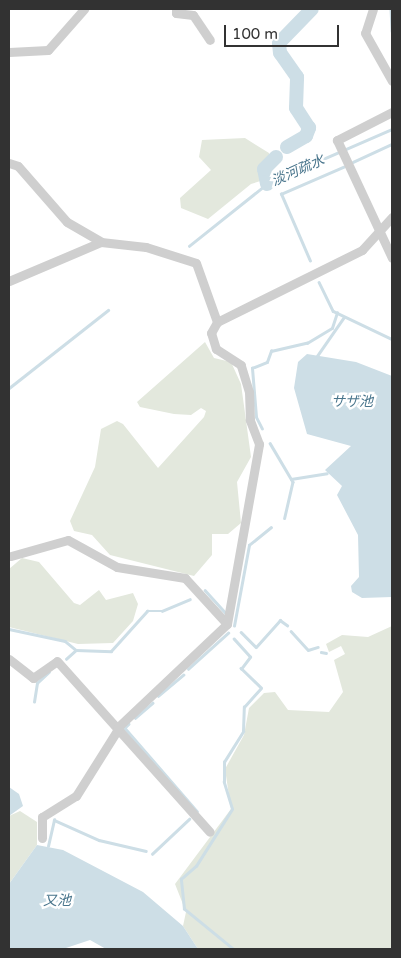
<!DOCTYPE html>
<meta charset="utf-8">
<style>
body{margin:0}
#map{position:relative;width:401px;height:958px;overflow:hidden;background:#fff;font-family:"Varela Round","Noto Sans JP",sans-serif}
div>[style]{position:absolute}
.green>*{inset:0;background:#e3e8dd}
.water>*{inset:0;background:#cddee6}
.stream>*{height:2.5px;margin:-1.25px;padding:0 1.25px;transform-origin:1.25px;border-radius:1.25px;background:#cddee6}
.river>*{height:14px;margin:-7px;padding:0 7px;transform-origin:7px;border-radius:7px;background:#cddee6}
.street>*{height:9px;margin:-4.5px;padding:0 4.5px;transform-origin:4.5px;border-radius:4.5px;background:#cfcfcf}
span{translate:-50% -50%;white-space:nowrap;text-align:center;line-height:1.15;-webkit-text-stroke:5px #fff;paint-order:stroke}
.water-label{font-size:14px;color:#49758c;font-style:italic}
.frame{position:absolute;inset:0;border:10px solid #323232;pointer-events:none}
.scale{position:absolute;left:224px;top:25px;width:115px;height:22px;box-sizing:border-box;border:2px solid #323232;border-top:0;padding-left:6px;font-size:15px;line-height:18px;white-space:nowrap;color:#323232;-webkit-text-stroke:4px #fff;paint-order:stroke}
</style>
<div id="map">
<div class="green">
<div style="clip-path:polygon(245px 138px,269px 153px,270px 178px,251px 184px,208px 219px,181px 208px,180px 198px,211px 170px,199px 157px,202px 140px)"></div>
<div style="clip-path:polygon(205px 342px,214px 358px,231px 362px,241px 384px,251px 457px,237px 482px,241px 523px,228px 534px,212px 534px,212px 555px,194px 576px,110px 555px,92px 535px,74px 531px,70px 521px,95px 467px,101px 429px,117px 421px,123px 424px,158px 468px,204px 417px,206px 411px,201px 408px,191px 415px,174px 414px,140px 407px,137px 402px)"></div>
<div style="clip-path:polygon(22px 558px,39px 562px,74px 603px,80px 605px,99px 590px,106px 600px,133px 593px,138px 604px,133px 621px,113px 643px,78px 644px,9px 627px,9px 569px)"></div>
<div style="clip-path:polygon(392px 626px,392px 949px,198px 949px,183px 926px,186px 912px,175px 884px,231px 809px,225px 769px,244px 735px,249px 708px,264px 693px,275px 692px,288px 710px,329px 712px,343px 692px,334px 660px,345px 654px,341px 646px,329px 652px,326px 644px,342px 635px,368px 637px)"></div>
<div style="clip-path:polygon(20px 811px,37px 822px,37px 845px,9px 884px,9px 816px)"></div>
</div>
<div class="water">
<div style="clip-path:polygon(307px 354px,356px 362px,392px 376px,392px 597px,362px 598px,352px 592px,351px 586px,359px 577px,358px 535px,337px 495px,342px 486px,325px 470px,351px 446px,307px 434px,294px 388px,298px 362px)"></div>
<div style="clip-path:polygon(9px 787px,19px 794px,23px 806px,9px 816px)"></div>
<div style="clip-path:polygon(37px 845px,63px 850px,143px 892px,183px 926px,198px 949px,106px 949px,90px 940px,63px 949px,9px 949px,9px 884px)"></div>
</div>
<div class="stream">
<div style="left:391px;top:9px;width:22px;rotate:87deg"></div>
<div style="left:353px;top:162px;width:43px;rotate:-24.8deg"></div>
<div style="left:189px;top:246px;width:101px;rotate:-38.6deg"></div>
<div style="left:268px;top:183px;width:135px;rotate:-23.5deg"></div>
<div style="left:310px;top:261px;width:73px;rotate:-113.4deg"></div>
<div style="left:281px;top:194px;width:68px;rotate:-23.5deg"></div>
<div style="left:319px;top:282px;width:32px;rotate:64deg"></div>
<div style="left:333px;top:311px;width:65px;rotate:25.4deg"></div>
<div style="left:317px;top:356px;width:47px;rotate:-55.3deg"></div>
<div style="left:9px;top:388px;width:126px;rotate:-38.2deg"></div>
<div style="left:262px;top:429px;width:13px;rotate:-117deg"></div>
<div style="left:256px;top:417px;width:49px;rotate:-94.7deg"></div>
<div style="left:252px;top:368px;width:16px;rotate:-22deg"></div>
<div style="left:267px;top:362px;width:12px;rotate:-70deg"></div>
<div style="left:271px;top:351px;width:37px;rotate:-13deg"></div>
<div style="left:307px;top:343px;width:29px;rotate:-31deg"></div>
<div style="left:332px;top:328px;width:16px;rotate:-72deg"></div>
<div style="left:270px;top:443px;width:45px;rotate:59.5deg"></div>
<div style="left:293px;top:482px;width:37px;rotate:103deg"></div>
<div style="left:291px;top:479px;width:36px;rotate:-9deg"></div>
<div style="left:205px;top:590px;width:31px;rotate:48deg"></div>
<div style="left:234px;top:626px;width:82px;rotate:-79.5deg"></div>
<div style="left:249px;top:545px;width:28px;rotate:-39deg"></div>
<div style="left:9px;top:629px;width:57px;rotate:12.1deg"></div>
<div style="left:65px;top:641px;width:14px;rotate:39deg"></div>
<div style="left:76px;top:650px;width:35px;rotate:2deg"></div>
<div style="left:111px;top:651px;width:54px;rotate:-48deg"></div>
<div style="left:147px;top:611px;width:15px"></div>
<div style="left:162px;top:611px;width:30px;rotate:-23deg"></div>
<div style="left:291px;top:631px;width:25px;rotate:48deg"></div>
<div style="left:308px;top:650px;width:10px;rotate:-17deg"></div>
<div style="left:241px;top:632px;width:21px;rotate:45deg"></div>
<div style="left:256px;top:647px;width:36px;rotate:-48deg"></div>
<div style="left:280px;top:620px;width:9px;rotate:36deg"></div>
<div style="left:321px;top:652px;width:5px;rotate:11deg"></div>
<div style="left:66px;top:659px;width:13px;rotate:-42deg"></div>
<div style="left:188px;top:669px;width:54px;rotate:-42deg"></div>
<div style="left:158px;top:696px;width:33px;rotate:-40deg"></div>
<div style="left:34px;top:702px;width:19px;rotate:-81deg"></div>
<div style="left:37px;top:683px;width:16px;rotate:-43deg"></div>
<div style="left:135px;top:718px;width:23px;rotate:-41deg"></div>
<div style="left:129px;top:724px;width:6px;rotate:135deg"></div>
<div style="left:125px;top:728px;width:110px;rotate:49.1deg"></div>
<div style="left:48px;top:846px;width:27px;rotate:-77deg"></div>
<div style="left:54px;top:820px;width:49px;rotate:24deg"></div>
<div style="left:99px;top:840px;width:48px;rotate:13.2deg"></div>
<div style="left:152px;top:854px;width:51px;rotate:-43.4deg"></div>
<div style="left:233px;top:949px;width:63px;rotate:-140.8deg"></div>
<div style="left:184px;top:909px;width:30px;rotate:-96deg"></div>
<div style="left:181px;top:879px;width:20px;rotate:-41deg"></div>
<div style="left:196px;top:866px;width:67px;rotate:-57.7deg"></div>
<div style="left:232px;top:809px;width:28px;rotate:-107deg"></div>
<div style="left:224px;top:782px;width:20px;rotate:-90deg"></div>
<div style="left:224px;top:762px;width:36px;rotate:-58deg"></div>
<div style="left:243px;top:731px;width:24px;rotate:-88deg"></div>
<div style="left:244px;top:707px;width:25px;rotate:-48deg"></div>
<div style="left:261px;top:688px;width:28px;rotate:-136deg"></div>
<div style="left:241px;top:669px;width:15px;rotate:-53deg"></div>
<div style="left:250px;top:657px;width:24px;rotate:-132deg"></div>
</div>
<div class="river">
<div style="left:287px;top:147px;width:22px;rotate:-30deg"></div>
<div style="left:306px;top:136px;width:9px;rotate:-69deg"></div>
<div style="left:309px;top:128px;width:24px;rotate:-123deg"></div>
<div style="left:296px;top:108px;width:31px;rotate:-88deg"></div>
<div style="left:297px;top:77px;width:29px;rotate:-125deg"></div>
<div style="left:280px;top:53px;width:10px;rotate:-96deg"></div>
<div style="left:279px;top:43px;width:47px;rotate:-45.9deg"></div>
<div style="left:267px;top:184px;width:15px;rotate:-101deg"></div>
<div style="left:264px;top:169px;width:17px;rotate:-45deg"></div>
</div>
<div class="street">
<div style="left:176px;top:9px;width:4px;rotate:90deg"></div>
<div style="left:176px;top:13px;width:17px;rotate:7deg"></div>
<div style="left:193px;top:15px;width:30px;rotate:56deg"></div>
<div style="left:373px;top:9px;width:25px;rotate:108deg"></div>
<div style="left:365px;top:33px;width:55px;rotate:60.6deg"></div>
<div style="left:9px;top:52px;width:39px;rotate:-3deg"></div>
<div style="left:48px;top:50px;width:55px;rotate:-48.7deg"></div>
<div style="left:392px;top:112px;width:62px;rotate:153deg"></div>
<div style="left:337px;top:140px;width:130px;rotate:65deg"></div>
<div style="left:9px;top:163px;width:9px;rotate:18deg"></div>
<div style="left:18px;top:166px;width:74px;rotate:48.8deg"></div>
<div style="left:67px;top:222px;width:39px;rotate:30deg"></div>
<div style="left:101px;top:242px;width:45px;rotate:6.3deg"></div>
<div style="left:146px;top:247px;width:52px;rotate:17.7deg"></div>
<div style="left:196px;top:263px;width:63px;rotate:70.4deg"></div>
<div style="left:9px;top:281px;width:100px;rotate:-23deg"></div>
<div style="left:11px;top:556px;width:59px;rotate:-15.7deg"></div>
<div style="left:68px;top:540px;width:56px;rotate:28.9deg"></div>
<div style="left:117px;top:567px;width:69px;rotate:9.2deg"></div>
<div style="left:185px;top:578px;width:62px;rotate:47.6deg"></div>
<div style="left:9px;top:659px;width:31px;rotate:38deg"></div>
<div style="left:33px;top:678px;width:29px;rotate:-35deg"></div>
<div style="left:57px;top:661px;width:229px;rotate:48.2deg"></div>
<div style="left:117px;top:728px;width:151px;rotate:-43.4deg"></div>
<div style="left:227px;top:624px;width:183px;rotate:-79.9deg"></div>
<div style="left:259px;top:444px;width:26px;rotate:-111deg"></div>
<div style="left:250px;top:420px;width:28px;rotate:-92deg"></div>
<div style="left:249px;top:392px;width:28px;rotate:-107deg"></div>
<div style="left:241px;top:365px;width:30px;rotate:-147deg"></div>
<div style="left:216px;top:349px;width:17px;rotate:-107deg"></div>
<div style="left:211px;top:333px;width:13px;rotate:-61deg"></div>
<div style="left:217px;top:322px;width:162px;rotate:-26.4deg"></div>
<div style="left:362px;top:250px;width:45px;rotate:-47.7deg"></div>
<div style="left:42px;top:838px;width:21px;rotate:-90deg"></div>
<div style="left:42px;top:817px;width:40px;rotate:-32deg"></div>
<div style="left:76px;top:796px;width:79px;rotate:-57.9deg"></div>
</div>
<div class="water-label">
<span style="left:298px;top:171px;rotate:-24deg">淡河疏水</span>
<span style="left:352px;top:402px">サザ池</span>
<span style="left:57px;top:901px">又池</span>
</div>
<div class="frame"></div>
<div class="scale">100 m</div>
</div>
